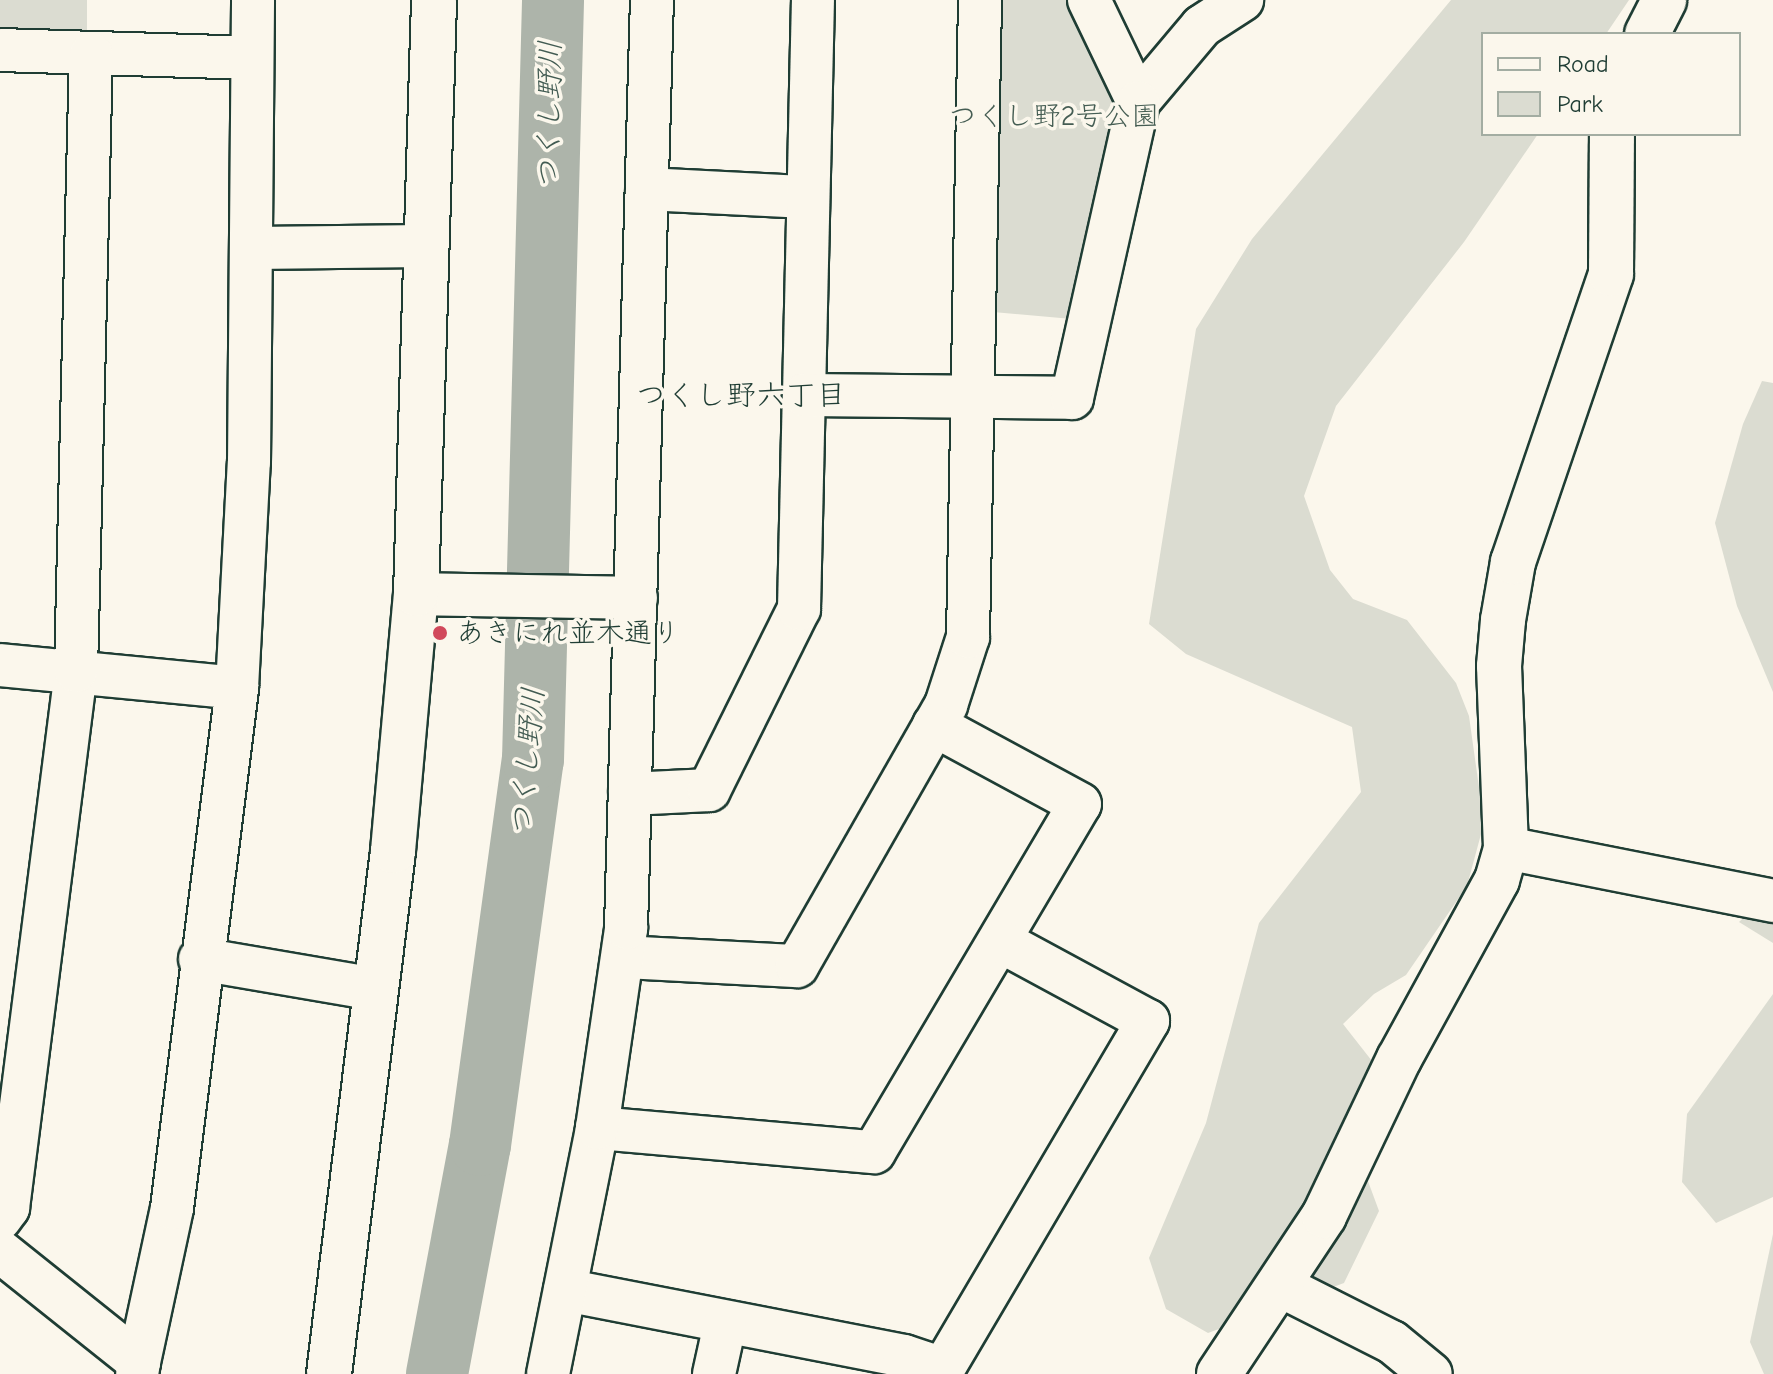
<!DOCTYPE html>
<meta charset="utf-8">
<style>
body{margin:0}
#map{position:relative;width:1773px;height:1374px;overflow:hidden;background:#fbf7ec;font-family:"Comic Neue","Klee One",sans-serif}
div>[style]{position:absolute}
.green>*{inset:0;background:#dbdcd1;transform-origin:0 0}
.river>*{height:62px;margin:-31px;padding:0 31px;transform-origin:31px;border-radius:31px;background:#adb4aa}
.roads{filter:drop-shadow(2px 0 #1f3d34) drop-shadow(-2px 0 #1f3d34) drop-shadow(0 2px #1f3d34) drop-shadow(0 -2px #1f3d34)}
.street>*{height:42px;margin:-21px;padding:0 21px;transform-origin:21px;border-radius:21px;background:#fbf7ec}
.secondary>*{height:44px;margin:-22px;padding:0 22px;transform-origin:22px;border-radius:22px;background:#fbf7ec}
.dots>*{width:22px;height:22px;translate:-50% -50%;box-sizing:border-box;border:4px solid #fbf7ec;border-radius:50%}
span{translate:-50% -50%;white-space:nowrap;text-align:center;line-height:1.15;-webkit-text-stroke:7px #fbf7ec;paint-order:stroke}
.park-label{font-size:28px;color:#455d53}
.poi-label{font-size:28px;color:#1f3d34}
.left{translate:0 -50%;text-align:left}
.water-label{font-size:30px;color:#425b52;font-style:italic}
.neighbourhood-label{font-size:30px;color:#1f3d34}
.legend{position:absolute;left:1481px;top:32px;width:260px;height:104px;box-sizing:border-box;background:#fbf7ec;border:2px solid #a3ada2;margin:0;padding:10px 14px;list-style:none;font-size:24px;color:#1f3d34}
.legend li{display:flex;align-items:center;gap:16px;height:40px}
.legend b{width:40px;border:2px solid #a3ada2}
</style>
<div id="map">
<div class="green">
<div style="left:0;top:0;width:87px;height:30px"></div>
<div style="clip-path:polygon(996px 0,1070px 0,1119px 101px,1072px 319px,993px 312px)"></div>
<div style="clip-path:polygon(1451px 0,1629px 0,1606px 34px,1483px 34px,1483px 134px,1538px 134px,1464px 242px,1336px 406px,1304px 496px,1330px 570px,1353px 599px,1407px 620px,1456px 683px,1469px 716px,1484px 823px,1467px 886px,1406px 975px,1374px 994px,1343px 1024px,1372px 1061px,1351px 1135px,1379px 1211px,1344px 1283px,1208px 1333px,1166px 1309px,1149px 1258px,1206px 1123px,1259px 923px,1361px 792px,1352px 727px,1186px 654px,1149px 624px,1196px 329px,1252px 239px)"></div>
<div style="clip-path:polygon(1762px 381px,1773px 383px,1773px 692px,1737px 606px,1715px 523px,1743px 424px)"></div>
<div style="clip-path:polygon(1773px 890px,1773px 943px,1739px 922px)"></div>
<div style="clip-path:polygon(1773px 994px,1773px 1197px,1716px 1223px,1682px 1182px,1687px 1114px)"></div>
<div style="clip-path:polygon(1773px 1234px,1773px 1374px,1764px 1374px,1750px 1342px)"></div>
</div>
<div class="river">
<div style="left:437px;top:1374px;width:233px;rotate:-79.4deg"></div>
<div style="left:480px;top:1145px;width:389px;rotate:-82.2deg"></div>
<div style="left:533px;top:760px;width:760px;rotate:-88.49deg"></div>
</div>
<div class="roads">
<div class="street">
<div style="left:1089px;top:0;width:113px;rotate:64.3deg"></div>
<div style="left:1138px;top:102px;width:99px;rotate:-49.9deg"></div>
<div style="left:1202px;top:26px;width:48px;rotate:-33deg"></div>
<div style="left:0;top:50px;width:252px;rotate:1.8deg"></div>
<div style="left:647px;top:189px;width:159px;rotate:2.9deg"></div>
<div style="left:253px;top:248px;width:172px;rotate:-0.7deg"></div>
<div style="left:804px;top:395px;width:395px;rotate:-88.7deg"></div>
<div style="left:416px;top:594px;width:220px;rotate:1deg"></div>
<div style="left:0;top:665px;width:238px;rotate:5.5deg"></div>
<div style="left:630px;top:794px;width:79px;rotate:-2.9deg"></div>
<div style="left:709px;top:790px;width:202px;rotate:-63.6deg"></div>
<div style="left:799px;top:609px;width:214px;rotate:-88.7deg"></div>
<div style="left:804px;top:395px;width:268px;rotate:0.6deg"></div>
<div style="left:1072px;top:398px;width:303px;rotate:-77.4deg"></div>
<div style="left:1506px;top:848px;width:272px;rotate:11.2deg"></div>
<div style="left:623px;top:957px;width:174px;rotate:3deg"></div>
<div style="left:797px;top:966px;width:301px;rotate:-60.3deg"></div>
<div style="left:946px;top:705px;width:71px;rotate:-72.1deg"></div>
<div style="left:968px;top:637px;width:637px;rotate:-88.92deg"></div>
<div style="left:200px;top:959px;width:179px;rotate:9.7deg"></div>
<div style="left:597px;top:1128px;width:278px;rotate:5deg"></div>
<div style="left:874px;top:1152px;width:404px;rotate:-59.4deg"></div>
<div style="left:1080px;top:804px;width:166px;rotate:-151.6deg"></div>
<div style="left:0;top:1219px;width:14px;rotate:-54deg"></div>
<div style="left:8px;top:1208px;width:541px;rotate:-82.78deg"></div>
<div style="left:76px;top:671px;width:617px;rotate:-88.61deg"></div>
<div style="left:0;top:1251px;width:178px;rotate:38.6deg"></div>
<div style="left:139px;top:1362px;width:12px;rotate:99deg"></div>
<div style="left:1281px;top:1286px;width:124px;rotate:26.8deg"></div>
<div style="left:1392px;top:1342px;width:50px;rotate:39.4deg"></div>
<div style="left:565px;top:1290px;width:345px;rotate:11deg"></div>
<div style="left:904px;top:1356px;width:41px;rotate:18.4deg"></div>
<div style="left:139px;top:1362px;width:157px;rotate:-77.9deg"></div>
<div style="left:172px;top:1208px;width:524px;rotate:-82.87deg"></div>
<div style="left:237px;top:688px;width:226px;rotate:-87deg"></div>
<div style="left:249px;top:462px;width:462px;rotate:-89.5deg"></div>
<div style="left:548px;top:1374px;width:251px;rotate:-78.7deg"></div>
<div style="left:597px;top:1128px;width:202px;rotate:-81.7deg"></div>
<div style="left:626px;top:928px;width:928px;rotate:-88.4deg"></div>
<div style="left:714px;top:1374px;width:51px;rotate:-77.6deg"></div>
<div style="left:940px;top:1374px;width:410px;rotate:-59.5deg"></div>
<div style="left:1148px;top:1021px;width:166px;rotate:-151.6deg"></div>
</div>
<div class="secondary">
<div style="left:1647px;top:34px;width:38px;rotate:-63deg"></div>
<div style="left:329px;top:1374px;width:527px;rotate:-83.02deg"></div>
<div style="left:393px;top:851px;width:258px;rotate:-84.9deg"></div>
<div style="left:416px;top:594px;width:594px;rotate:-88.26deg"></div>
<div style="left:1219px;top:1374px;width:190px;rotate:-56.4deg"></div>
<div style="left:1324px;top:1216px;width:174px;rotate:-64.5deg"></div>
<div style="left:1399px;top:1059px;width:204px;rotate:-61.3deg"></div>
<div style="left:1497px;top:880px;width:33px;rotate:-74deg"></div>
<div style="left:1506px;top:848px;width:182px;rotate:-92.2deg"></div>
<div style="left:1499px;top:666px;width:46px;rotate:-85deg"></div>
<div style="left:1503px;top:620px;width:59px;rotate:-80.2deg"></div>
<div style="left:1513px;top:562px;width:304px;rotate:-71.2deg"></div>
<div style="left:1611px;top:274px;width:140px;rotate:-89.6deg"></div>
</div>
</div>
<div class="dots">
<div style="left:440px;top:633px;background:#d1495b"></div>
</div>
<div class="park-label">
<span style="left:1054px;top:116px">つくし野2号公園</span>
</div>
<div class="poi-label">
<span class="left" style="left:456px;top:633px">あきにれ並木通り</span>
</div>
<div class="water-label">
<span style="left:550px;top:115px;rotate:-89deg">つくし野川</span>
<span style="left:528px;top:762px;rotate:-85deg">つくし野川</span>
</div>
<div class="neighbourhood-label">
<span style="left:741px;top:396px">つくし野六丁目</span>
</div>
<ul class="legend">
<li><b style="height:10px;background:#fbf7ec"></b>Road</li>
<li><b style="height:22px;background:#dbdcd1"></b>Park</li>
</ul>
</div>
